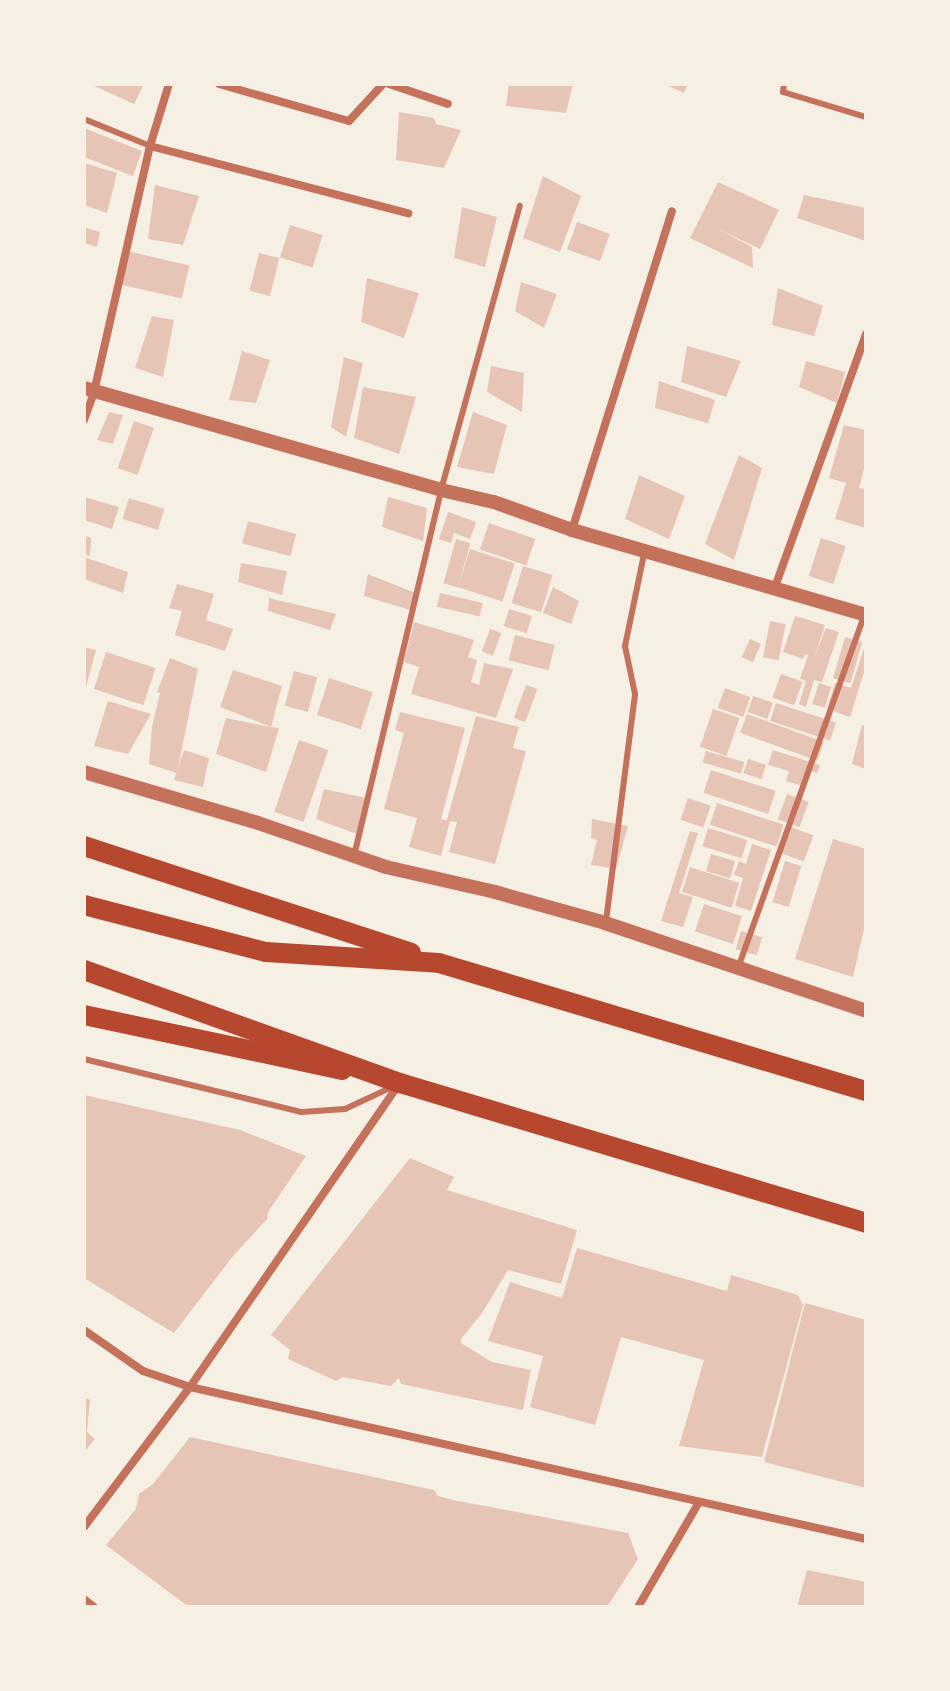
<!DOCTYPE html>
<style>
body{margin:0}
#map{position:relative;width:950px;height:1691px;overflow:hidden;background:#f6efe4;font-family:"Roboto Condensed",sans-serif}
div>[style]{position:absolute}
.building>*{inset:0;background:#e6c5b7;transform-origin:0 0}
.service>*{height:6px;margin:-3px;padding:0 3px;transform-origin:3px;border-radius:3px;background:#c5725c}
.minor>*{height:8px;margin:-4px;padding:0 4px;transform-origin:4px;border-radius:4px;background:#c5725c}
.tertiary>*{height:14px;margin:-7px;padding:0 7px;transform-origin:7px;border-radius:7px;background:#c5725c}
.primary>*{height:20px;margin:-10px;padding:0 10px;transform-origin:10px;border-radius:10px;background:#b5482f}
span{translate:-50% -50%;white-space:nowrap;text-align:center;line-height:1.15;-webkit-text-stroke:6px #f6efe4;paint-order:stroke}
.frame{position:absolute;inset:0;border:86px solid #f6efe4;pointer-events:none}
</style>
<div id="map">
<div class="building">
<div style="clip-path:polygon(90px 84px,144px 84px,134px 104px)"></div>
<div style="clip-path:polygon(509px 84px,573px 84px,566px 113px,506px 106px)"></div>
<div style="clip-path:polygon(664px 84px,688px 84px,684px 93px)"></div>
<div style="clip-path:polygon(399px 112px,434px 118px,436px 124px,461px 130px,444px 168px,396px 160px)"></div>
<div style="clip-path:polygon(84px 128px,142px 151px,133px 176px,84px 157px)"></div>
<div style="clip-path:polygon(84px 163px,117px 173px,107px 213px,84px 205px)"></div>
<div style="clip-path:polygon(543px 176px,581px 196px,560px 252px,523px 238px)"></div>
<div style="clip-path:polygon(718px 182px,779px 210px,760px 249px,716px 228px,752px 247px,753px 268px,690px 238px)"></div>
<div style="clip-path:polygon(155px 185px,199px 196px,183px 245px,148px 239px)"></div>
<div style="clip-path:polygon(804px 195px,866px 208px,866px 241px,797px 218px)"></div>
<div style="clip-path:polygon(462px 207px,497px 217px,485px 267px,454px 258px)"></div>
<div style="left:577px;top:222px;width:35px;height:29px;rotate:20deg"></div>
<div style="left:290px;top:225px;width:34px;height:34px;rotate:17deg"></div>
<div style="clip-path:polygon(84px 227px,100px 232px,97px 247px,84px 243px)"></div>
<div style="left:127px;top:251px;width:64px;height:34px;rotate:13deg"></div>
<div style="left:259px;top:253px;width:21px;height:39px;rotate:14deg"></div>
<div style="clip-path:polygon(367px 278px,419px 293px,404px 338px,361px 322px)"></div>
<div style="clip-path:polygon(521px 282px,557px 294px,544px 328px,515px 311px)"></div>
<div style="clip-path:polygon(778px 288px,823px 306px,814px 336px,772px 325px)"></div>
<div style="clip-path:polygon(152px 316px,174px 320px,163px 377px,135px 368px)"></div>
<div style="clip-path:polygon(687px 346px,741px 361px,726px 397px,681px 382px)"></div>
<div style="clip-path:polygon(242px 351px,270px 360px,256px 403px,229px 400px)"></div>
<div style="clip-path:polygon(344px 357px,363px 363px,346px 437px,331px 427px)"></div>
<div style="clip-path:polygon(806px 361px,845px 372px,837px 403px,799px 387px)"></div>
<div style="clip-path:polygon(491px 366px,524px 373px,522px 412px,487px 392px)"></div>
<div style="clip-path:polygon(659px 381px,715px 400px,708px 423px,655px 408px)"></div>
<div style="clip-path:polygon(363px 387px,416px 397px,399px 454px,354px 438px)"></div>
<div style="clip-path:polygon(109px 412px,123px 415px,113px 444px,97px 440px)"></div>
<div style="clip-path:polygon(473px 412px,507px 425px,494px 474px,457px 467px)"></div>
<div style="left:134px;top:421px;width:21px;height:50px;rotate:19deg"></div>
<div style="clip-path:polygon(844px 425px,866px 430px,866px 462px,859px 488px,866px 489px,866px 528px,835px 519px,846px 483px,829px 478px)"></div>
<div style="clip-path:polygon(739px 455px,762px 468px,734px 560px,705px 544px)"></div>
<div style="clip-path:polygon(639px 475px,685px 496px,669px 539px,625px 519px)"></div>
<div style="clip-path:polygon(84px 497px,119px 507px,112px 529px,84px 520px)"></div>
<div style="clip-path:polygon(388px 497px,427px 508px,423px 541px,382px 527px)"></div>
<div style="left:129px;top:498px;width:37px;height:22px;rotate:17deg"></div>
<div style="clip-path:polygon(448px 512px,476px 522px,470px 539px,454px 533px,451px 543px,439px 539px)"></div>
<div style="left:248px;top:521px;width:50px;height:23px;rotate:15deg"></div>
<div style="left:489px;top:523px;width:49px;height:28px;rotate:19deg"></div>
<div style="clip-path:polygon(84px 535px,91px 538px,90px 556px,84px 554px)"></div>
<div style="left:821px;top:538px;width:26px;height:40px;rotate:18deg"></div>
<div style="left:456px;top:539px;width:15px;height:46px;rotate:16deg"></div>
<div style="left:470px;top:549px;width:47px;height:40px;rotate:18deg"></div>
<div style="clip-path:polygon(84px 557px,128px 572px,123px 593px,84px 579px)"></div>
<div style="clip-path:polygon(241px 563px,287px 571px,282px 595px,238px 582px)"></div>
<div style="left:523px;top:566px;width:31px;height:39px;rotate:17deg"></div>
<div style="clip-path:polygon(368px 574px,415px 593px,410px 610px,364px 596px)"></div>
<div style="clip-path:polygon(177px 584px,214px 594px,206px 620px,233px 629px,225px 651px,175px 635px,182px 611px,169px 608px)"></div>
<div style="clip-path:polygon(553px 587px,579px 601px,571px 624px,543px 613px)"></div>
<div style="left:440px;top:593px;width:44px;height:14px;rotate:13deg"></div>
<div style="clip-path:polygon(269px 598px,336px 614px,330px 630px,268px 611px)"></div>
<div style="left:509px;top:609px;width:24px;height:18px;rotate:17deg"></div>
<div style="clip-path:polygon(795px 616px,825px 625px,814px 658px,826px 628px,839px 632px,822px 682px,814px 680px,806px 707px,799px 704px,806px 681px,800px 679px,808px 655px,805px 654px,803px 659px,783px 652px)"></div>
<div style="left:770px;top:621px;width:16px;height:37px;rotate:11deg"></div>
<div style="clip-path:polygon(414px 622px,474px 640px,468px 657px,477px 660px,471px 682px,479px 685px,484px 663px,513px 669px,496px 718px,411px 694px,419px 667px,404px 662px)"></div>
<div style="left:490px;top:629px;width:12px;height:24px;rotate:20deg"></div>
<div style="left:515px;top:635px;width:41px;height:26px;rotate:14deg"></div>
<div style="left:845px;top:637px;width:18px;height:43px;rotate:16deg"></div>
<div style="left:750px;top:639px;width:12px;height:20px;rotate:24deg"></div>
<div style="clip-path:polygon(866px 642px,866px 666px,850px 717px,827px 709px,835px 683px,851px 688px)"></div>
<div style="clip-path:polygon(84px 647px,96px 650px,85px 691px,84px 691px)"></div>
<div style="left:106px;top:652px;width:52px;height:39px;rotate:18deg"></div>
<div style="clip-path:polygon(170px 658px,198px 669px,177px 773px,149px 764px,152px 727px,160px 693px,157px 692px)"></div>
<div style="clip-path:polygon(233px 670px,282px 686px,271px 727px,279px 728px,266px 772px,216px 754px,226px 718px,271px 727px,220px 707px)"></div>
<div style="left:294px;top:671px;width:24px;height:36px;rotate:15deg"></div>
<div style="left:781px;top:674px;width:23px;height:25px;rotate:20deg"></div>
<div style="left:329px;top:678px;width:46px;height:39px;rotate:18deg"></div>
<div style="left:819px;top:683px;width:13px;height:22px;rotate:18deg"></div>
<div style="left:526px;top:685px;width:12px;height:35px;rotate:20deg"></div>
<div style="left:725px;top:688px;width:27px;height:21px;rotate:20deg"></div>
<div style="left:753px;top:696px;width:21px;height:17px;rotate:19deg"></div>
<div style="clip-path:polygon(108px 701px,151px 714px,128px 754px,94px 746px)"></div>
<div style="left:776px;top:703px;width:63px;height:19px;rotate:18deg"></div>
<div style="left:713px;top:709px;width:28px;height:40px;rotate:19deg"></div>
<div style="clip-path:polygon(400px 712px,465px 728px,441px 819px,447px 820px,476px 716px,519px 727px,513px 748px,526px 751px,495px 864px,449px 852px,457px 822px,450px 821px,441px 856px,409px 847px,417px 818px,384px 809px,404px 733px,395px 730px)"></div>
<div style="left:747px;top:714px;width:82px;height:20px;rotate:20deg"></div>
<div style="clip-path:polygon(862px 725px,866px 726px,866px 769px,852px 764px)"></div>
<div style="left:299px;top:740px;width:31px;height:76px;rotate:19deg"></div>
<div style="clip-path:polygon(184px 750px,209px 758px,203px 787px,174px 780px)"></div>
<div style="clip-path:polygon(773px 750px,820px 765px,817px 773px,811px 771px,806px 787px,786px 781px,789px 771px,768px 765px)"></div>
<div style="left:706px;top:751px;width:40px;height:12px;rotate:16deg"></div>
<div style="left:748px;top:759px;width:19px;height:15px;rotate:18deg"></div>
<div style="left:711px;top:770px;width:68px;height:24px;rotate:18deg"></div>
<div style="clip-path:polygon(324px 789px,366px 798px,357px 834px,316px 819px)"></div>
<div style="left:787px;top:794px;width:23px;height:27px;rotate:20deg"></div>
<div style="left:688px;top:798px;width:24px;height:23px;rotate:19deg"></div>
<div style="left:717px;top:803px;width:70px;height:23px;rotate:18deg"></div>
<div style="clip-path:polygon(592px 819px,628px 826px,616px 869px,591px 865px,597px 840px,591px 838px)"></div>
<div style="left:788px;top:826px;width:27px;height:28px;rotate:20deg"></div>
<div style="left:708px;top:828px;width:41px;height:19px;rotate:17deg"></div>
<div style="clip-path:polygon(690px 831px,698px 833px,679px 893px,693px 897px,683px 927px,661px 921px)"></div>
<div style="clip-path:polygon(833px 839px,866px 849px,866px 920px,853px 977px,795px 959px)"></div>
<div style="clip-path:polygon(752px 844px,771px 850px,751px 911px,735px 906px,743px 878px,734px 875px,739px 861px,746px 864px)"></div>
<div style="left:711px;top:854px;width:25px;height:18px;rotate:16deg"></div>
<div style="left:785px;top:861px;width:17px;height:43px;rotate:17deg"></div>
<div style="left:690px;top:867px;width:52px;height:26px;rotate:18deg"></div>
<div style="left:704px;top:904px;width:40px;height:29px;rotate:18deg"></div>
<div style="left:741px;top:931px;width:22px;height:19px;rotate:16deg"></div>
<div style="clip-path:polygon(84px 1095px,240px 1130px,306px 1156px,268px 1212px,267px 1219px,233px 1256px,174px 1333px,84px 1278px)"></div>
<div style="clip-path:polygon(410px 1158px,454px 1177px,447px 1190px,577px 1230px,561px 1284px,508px 1270px,482px 1313px,461px 1339px,461px 1343px,492px 1362px,531px 1370px,523px 1410px,401px 1384px,399px 1378px,391px 1386px,343px 1377px,336px 1381px,288px 1359px,290px 1350px,271px 1335px)"></div>
<div style="clip-path:polygon(577px 1248px,727px 1291px,731px 1275px,798px 1295px,803px 1305px,762px 1457px,679px 1446px,704px 1360px,621px 1337px,595px 1425px,530px 1407px,543px 1356px,488px 1341px,510px 1282px,562px 1298px)"></div>
<div style="clip-path:polygon(805px 1303px,866px 1320px,866px 1488px,764px 1462px)"></div>
<div style="clip-path:polygon(84px 1397px,90px 1400px,87px 1432px,95px 1439px,84px 1452px)"></div>
<div style="clip-path:polygon(190px 1437px,434px 1490px,438px 1496px,453px 1500px,628px 1533px,638px 1559px,607px 1607px,189px 1607px,106px 1545px,136px 1509px,139px 1494px,153px 1484px)"></div>
<div style="clip-path:polygon(807px 1570px,866px 1582px,866px 1607px,797px 1607px)"></div>
</div>
<div class="service">
<div style="left:784px;top:84px;width:8px;rotate:97deg"></div>
<div style="left:783px;top:92px;width:87px;rotate:16.8deg"></div>
<div style="left:84px;top:119px;width:71px;rotate:22.2deg"></div>
<div style="left:354px;top:856px;width:376px;rotate:-76.6deg"></div>
<div style="left:441px;top:490px;width:295px;rotate:-74.5deg"></div>
<div style="left:606px;top:921px;width:229px;rotate:-82.7deg"></div>
<div style="left:635px;top:694px;width:49px;rotate:-101.8deg"></div>
<div style="left:625px;top:646px;width:94px;rotate:-78.3deg"></div>
<div style="left:738px;top:968px;width:376px;rotate:-70.3deg"></div>
<div style="left:84px;top:1059px;width:224px;rotate:13.7deg"></div>
<div style="left:302px;top:1112px;width:43px;rotate:-4deg"></div>
<div style="left:345px;top:1109px;width:54px;rotate:-25.1deg"></div>
</div>
<div class="minor">
<div style="left:219px;top:84px;width:135px;rotate:15.9deg"></div>
<div style="left:349px;top:121px;width:50px;rotate:-47.4deg"></div>
<div style="left:389px;top:84px;width:62px;rotate:18.7deg"></div>
<div style="left:150px;top:146px;width:267px;rotate:14.6deg"></div>
<div style="left:84px;top:420px;width:30px;rotate:-70deg"></div>
<div style="left:94px;top:392px;width:252px;rotate:-77.2deg"></div>
<div style="left:150px;top:146px;width:65px;rotate:-73deg"></div>
<div style="left:572px;top:530px;width:334px;rotate:-72.6deg"></div>
<div style="left:775px;top:587px;width:269px;rotate:-70.2deg"></div>
<div style="left:84px;top:1330px;width:72px;rotate:34.8deg"></div>
<div style="left:143px;top:1371px;width:50px;rotate:18.8deg"></div>
<div style="left:190px;top:1387px;width:693px;rotate:12.67deg"></div>
<div style="left:84px;top:1527px;width:176px;rotate:-52.9deg"></div>
<div style="left:190px;top:1387px;width:369px;rotate:-55.4deg"></div>
<div style="left:84px;top:1599px;width:13px;rotate:39deg"></div>
<div style="left:638px;top:1607px;width:121px;rotate:-59.8deg"></div>
</div>
<div class="tertiary">
<div style="left:84px;top:388px;width:371px;rotate:15.9deg"></div>
<div style="left:441px;top:490px;width:54px;rotate:12.8deg"></div>
<div style="left:494px;top:502px;width:83px;rotate:19.7deg"></div>
<div style="left:572px;top:530px;width:306px;rotate:16.1deg"></div>
<div style="left:84px;top:772px;width:181px;rotate:16.3deg"></div>
<div style="left:258px;top:823px;width:135px;rotate:19deg"></div>
<div style="left:386px;top:867px;width:112px;rotate:12.9deg"></div>
<div style="left:495px;top:892px;width:114px;rotate:15.7deg"></div>
<div style="left:605px;top:923px;width:275px;rotate:18.6deg"></div>
</div>
<div class="primary">
<div style="left:84px;top:846px;width:344px;rotate:18.1deg"></div>
<div style="left:84px;top:905px;width:188px;rotate:14.5deg"></div>
<div style="left:266px;top:952px;width:173px;rotate:3.6deg"></div>
<div style="left:439px;top:963px;width:446px;rotate:16.7deg"></div>
<div style="left:84px;top:970px;width:336px;rotate:19.7deg"></div>
<div style="left:400px;top:1083px;width:487px;rotate:16.7deg"></div>
<div style="left:84px;top:1015px;width:264px;rotate:12deg"></div>
</div>
<div class="frame"></div>
</div>
